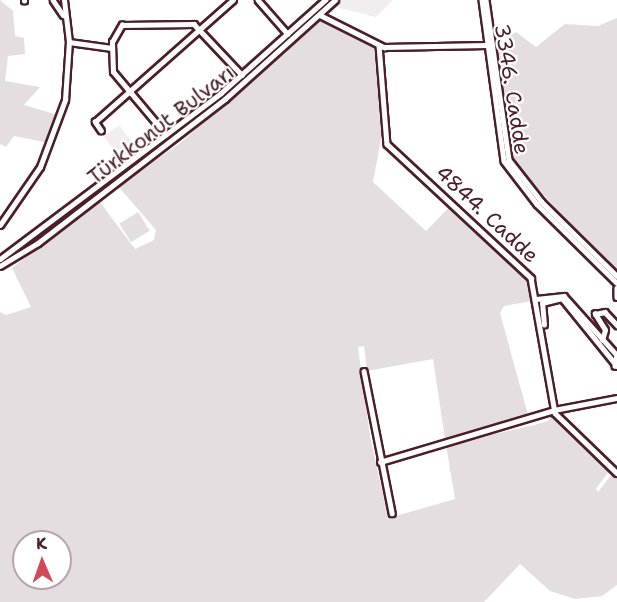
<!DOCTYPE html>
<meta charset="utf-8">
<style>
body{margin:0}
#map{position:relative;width:617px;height:602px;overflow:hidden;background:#fff;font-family:"Shantell Sans",sans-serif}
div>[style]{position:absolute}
.built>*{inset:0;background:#f2eeef;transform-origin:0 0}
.green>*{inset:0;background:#e5dee0;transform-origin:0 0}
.roads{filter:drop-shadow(2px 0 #4a1f2b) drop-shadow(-2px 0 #4a1f2b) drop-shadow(0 2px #4a1f2b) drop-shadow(0 -2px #4a1f2b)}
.minor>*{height:4.5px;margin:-2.25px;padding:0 2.25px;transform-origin:2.25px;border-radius:2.25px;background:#fff}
span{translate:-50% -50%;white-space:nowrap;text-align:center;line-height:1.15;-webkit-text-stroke:4.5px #fff;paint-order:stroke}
.street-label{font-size:21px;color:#4a1f2b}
.north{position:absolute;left:12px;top:530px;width:60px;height:60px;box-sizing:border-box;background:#fff;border:2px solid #b7a5aa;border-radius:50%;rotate:358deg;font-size:16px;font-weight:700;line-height:24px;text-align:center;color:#4a1f2b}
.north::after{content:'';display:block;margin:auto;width:21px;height:27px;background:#d1495b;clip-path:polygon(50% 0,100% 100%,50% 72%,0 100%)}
</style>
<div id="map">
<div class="built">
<div style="clip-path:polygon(341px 0,393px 0,376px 17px,335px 7px)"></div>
<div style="left:119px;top:125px;width:31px;height:19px;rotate:53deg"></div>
</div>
<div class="green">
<div style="clip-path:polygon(0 0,13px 11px,15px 36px,24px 38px,25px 54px,8px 56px,5px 81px,40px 87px,24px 105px,58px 115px,49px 143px,14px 136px,6px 147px,0 144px)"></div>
<div style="clip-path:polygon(evenodd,322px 18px,376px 49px,382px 134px,373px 182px,426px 231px,450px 206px,529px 280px,535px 310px,532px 301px,504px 306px,500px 313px,528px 415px,454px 439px,445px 439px,433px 359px,367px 371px,364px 346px,358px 347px,370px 436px,387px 512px,399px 515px,455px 499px,446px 445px,535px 425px,548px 421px,552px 413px,610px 470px,596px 489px,598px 492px,612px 474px,617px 476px,617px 585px,602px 596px,575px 599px,550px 591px,520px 564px,484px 602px,0 602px,0 312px,6px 315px,31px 307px,12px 268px,99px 201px,135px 249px,154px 240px,156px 230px,118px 186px,179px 144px,322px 18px,24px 542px,60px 542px,60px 578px,24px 578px,24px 542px)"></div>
<div style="clip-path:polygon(617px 18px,617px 276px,513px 161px,493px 32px,503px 48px,507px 37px,516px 32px,536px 47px,565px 24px,598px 26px)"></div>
<div style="left:138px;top:212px;width:22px;height:22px;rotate:58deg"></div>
</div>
<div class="roads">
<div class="minor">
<div style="left:53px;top:0;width:18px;rotate:56deg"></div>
<div style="left:258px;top:0;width:45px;rotate:48.6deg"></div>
<div style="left:482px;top:0;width:162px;rotate:82.2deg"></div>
<div style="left:504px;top:161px;width:54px;rotate:52.5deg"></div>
<div style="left:537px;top:204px;width:112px;rotate:44.6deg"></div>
<div style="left:486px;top:0;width:162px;rotate:81.8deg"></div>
<div style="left:509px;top:160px;width:53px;rotate:51.8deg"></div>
<div style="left:542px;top:202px;width:105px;rotate:44.6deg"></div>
<div style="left:24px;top:1px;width:1px;rotate:-90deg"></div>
<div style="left:320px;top:15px;width:72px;rotate:26.6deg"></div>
<div style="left:384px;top:47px;width:103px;rotate:-1.1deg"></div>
<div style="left:69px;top:42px;width:43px;rotate:7.9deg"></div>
<div style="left:379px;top:45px;width:99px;rotate:85.4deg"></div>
<div style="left:387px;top:144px;width:197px;rotate:42.9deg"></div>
<div style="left:531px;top:278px;width:137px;rotate:79.9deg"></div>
<div style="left:555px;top:413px;width:86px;rotate:44.1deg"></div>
<div style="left:101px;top:131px;width:11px;rotate:-124deg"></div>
<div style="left:95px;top:122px;width:184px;rotate:-41.5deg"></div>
<div style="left:166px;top:135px;width:82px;rotate:-130.1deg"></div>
<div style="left:113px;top:72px;width:30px;rotate:-92deg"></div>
<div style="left:112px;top:42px;width:20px;rotate:-60deg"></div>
<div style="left:122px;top:25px;width:72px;rotate:-0.8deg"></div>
<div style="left:194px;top:24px;width:70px;rotate:46.7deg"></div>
<div style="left:0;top:225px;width:70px;rotate:-55.4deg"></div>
<div style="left:40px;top:167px;width:72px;rotate:-69.5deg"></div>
<div style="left:65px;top:100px;width:58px;rotate:-86.1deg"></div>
<div style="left:69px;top:42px;width:42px;rotate:-96.8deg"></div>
<div style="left:0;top:259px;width:276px;rotate:-36.9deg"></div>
<div style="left:221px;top:93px;width:140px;rotate:-41.8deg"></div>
<div style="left:0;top:266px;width:44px;rotate:-31.2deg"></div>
<div style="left:38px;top:243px;width:236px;rotate:-37.6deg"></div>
<div style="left:225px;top:99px;width:148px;rotate:-42deg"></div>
<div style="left:617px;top:288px;width:9px;rotate:90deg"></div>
<div style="left:536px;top:299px;width:28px;rotate:-6deg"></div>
<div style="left:564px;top:296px;width:79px;rotate:48.1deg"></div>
<div style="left:617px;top:355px;width:11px;rotate:100deg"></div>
<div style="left:544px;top:325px;width:22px;rotate:-95deg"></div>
<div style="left:542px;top:303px;width:21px;rotate:-14deg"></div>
<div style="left:562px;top:298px;width:87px;rotate:51deg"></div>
<div style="left:602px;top:340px;width:10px;rotate:-73deg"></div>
<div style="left:605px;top:330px;width:19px;rotate:-122deg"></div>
<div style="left:595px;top:314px;width:10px;rotate:-11deg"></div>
<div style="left:605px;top:312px;width:18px;rotate:47deg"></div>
<div style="left:364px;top:371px;width:145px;rotate:78.8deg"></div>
<div style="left:380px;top:462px;width:182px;rotate:-16.6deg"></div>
<div style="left:554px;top:410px;width:64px;rotate:-10.8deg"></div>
</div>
</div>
<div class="street-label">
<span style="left:512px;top:89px;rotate:81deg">3346. Cadde</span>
<span style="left:161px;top:125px;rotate:-38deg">Türkkonut Bulvarı</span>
<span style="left:487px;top:214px;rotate:43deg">4844. Cadde</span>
</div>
<div class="north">K</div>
</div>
